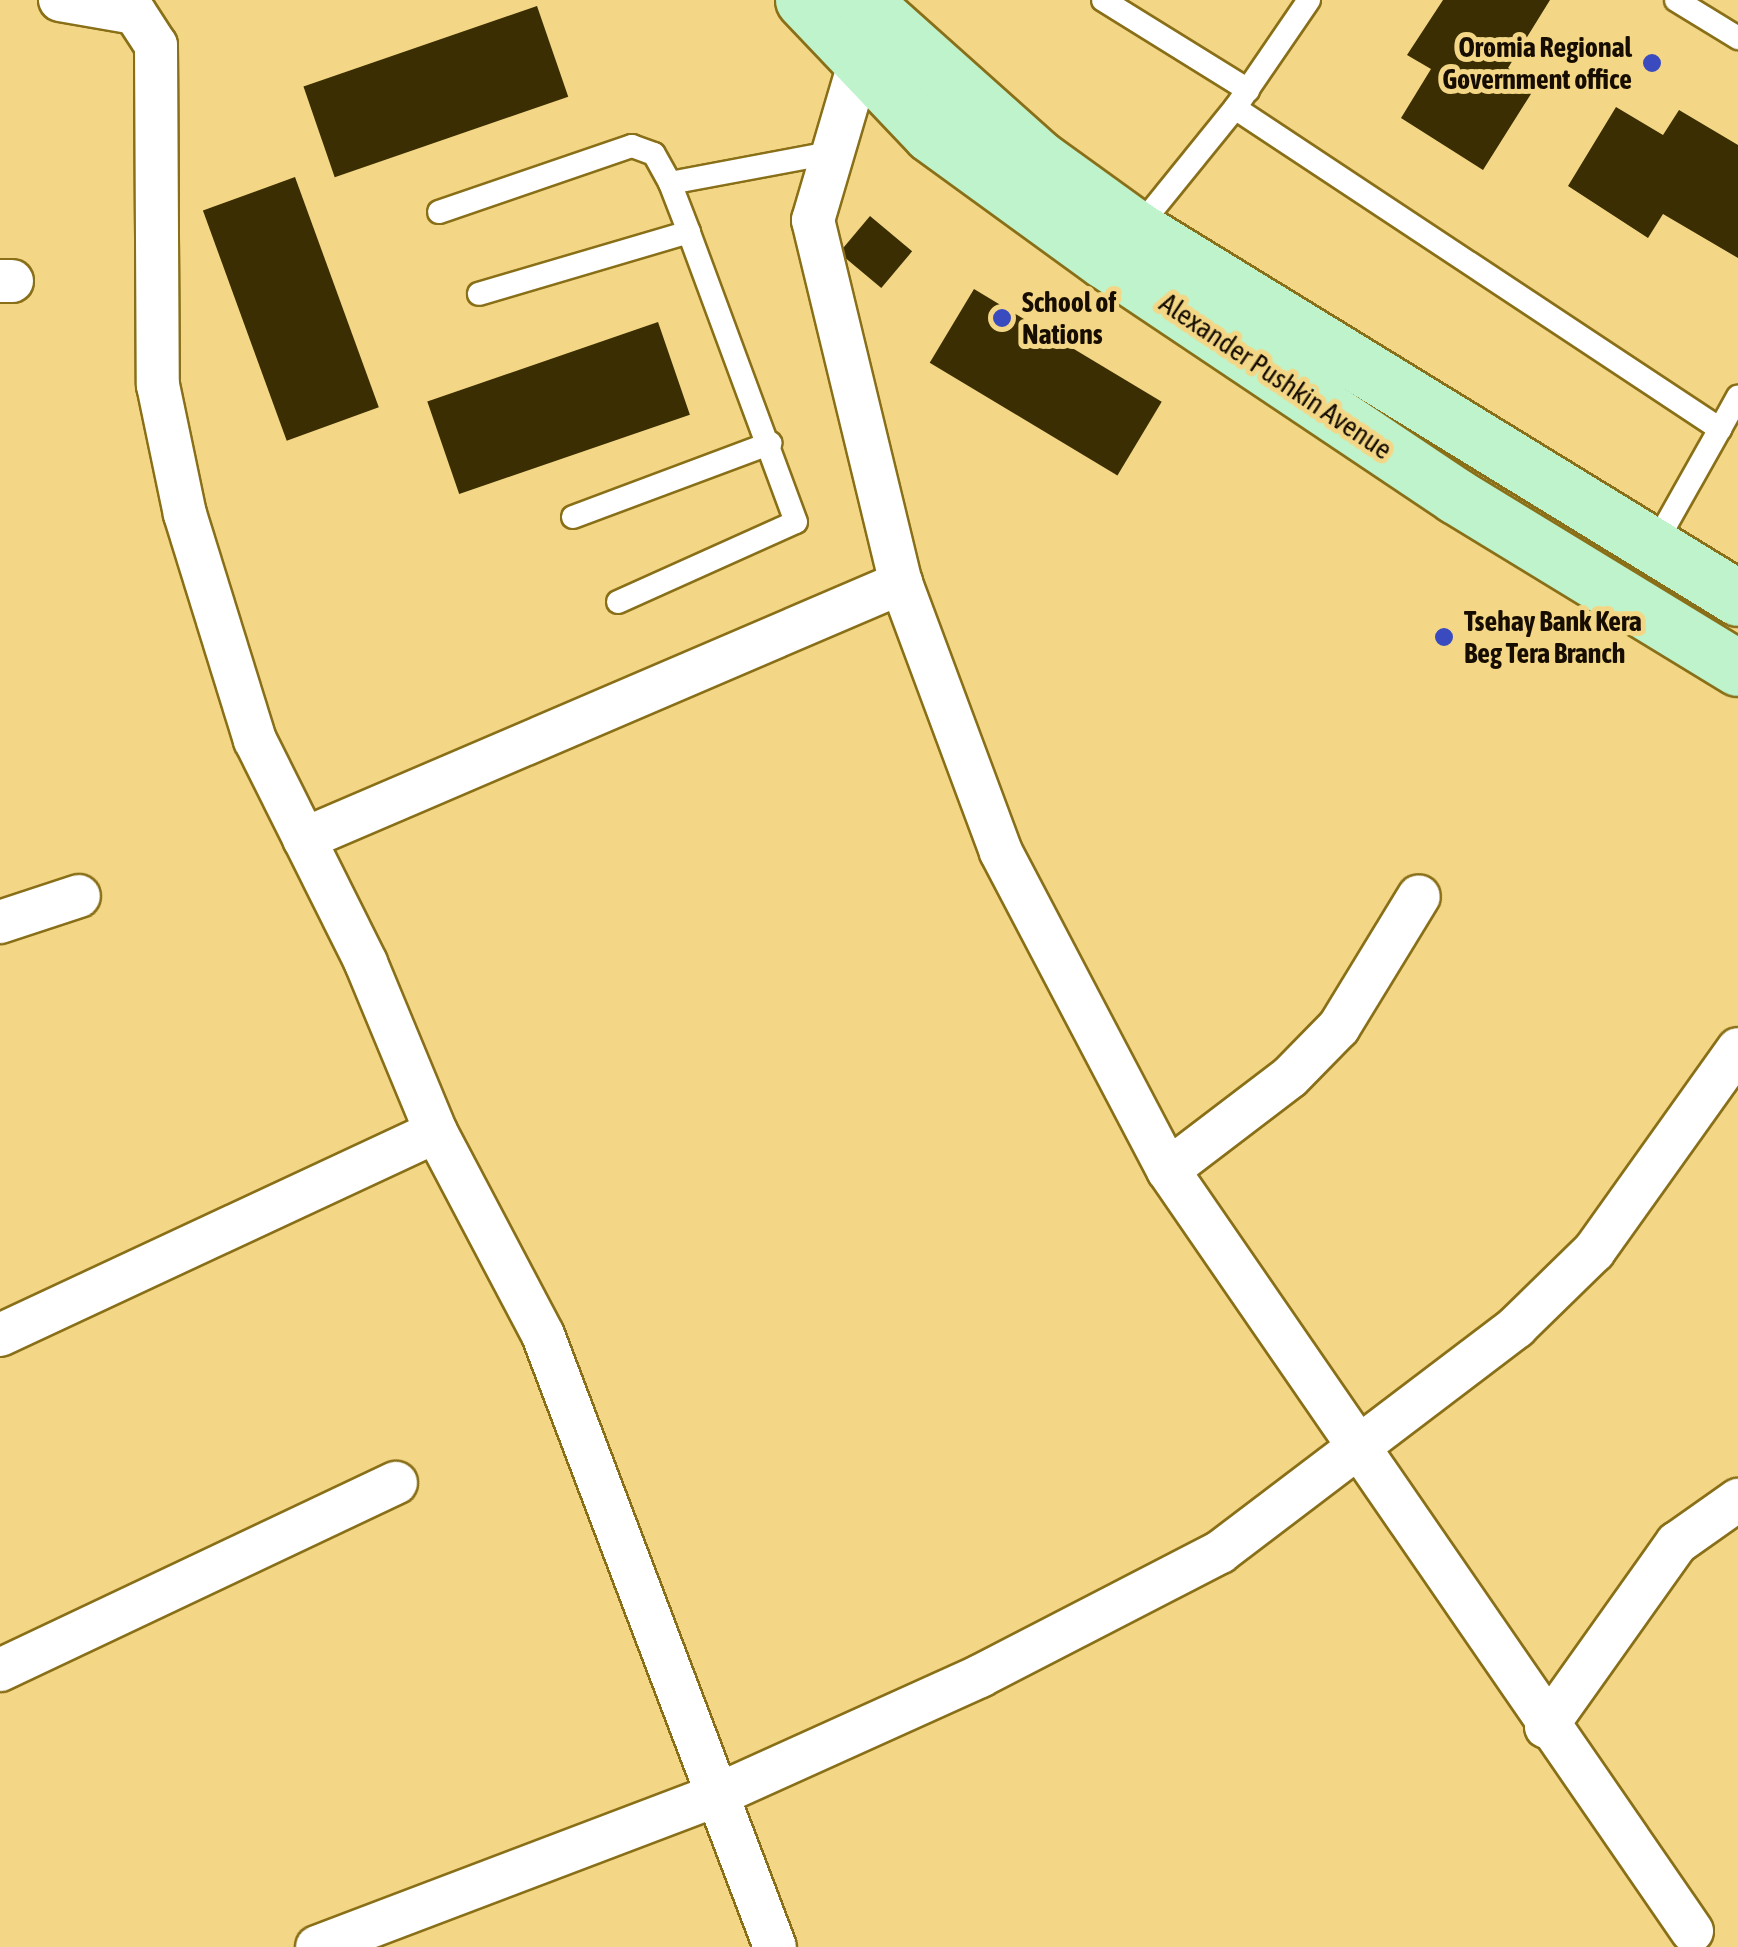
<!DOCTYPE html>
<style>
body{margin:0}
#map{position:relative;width:1738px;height:1947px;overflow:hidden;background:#f3d786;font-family:"Asap Condensed",sans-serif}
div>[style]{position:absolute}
.building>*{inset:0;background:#3b2e02;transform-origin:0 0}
.roads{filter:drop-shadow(2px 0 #896f18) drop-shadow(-2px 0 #896f18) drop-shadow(0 2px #896f18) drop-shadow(0 -2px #896f18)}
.service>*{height:22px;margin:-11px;padding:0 11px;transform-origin:11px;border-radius:11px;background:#fff}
.minor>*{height:42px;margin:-21px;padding:0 21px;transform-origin:21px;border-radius:21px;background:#fff}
.primary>*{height:55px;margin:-27.5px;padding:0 27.5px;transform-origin:27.5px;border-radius:27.5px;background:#bef3cb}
.dots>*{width:28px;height:28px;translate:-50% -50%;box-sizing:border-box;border:5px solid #f3d786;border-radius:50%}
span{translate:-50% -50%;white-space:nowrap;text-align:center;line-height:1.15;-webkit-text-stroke:10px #f3d786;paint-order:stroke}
.poi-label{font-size:28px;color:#160d00;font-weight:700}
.right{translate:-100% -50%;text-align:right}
.left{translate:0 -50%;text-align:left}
.street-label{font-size:28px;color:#160d00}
</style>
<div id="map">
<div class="building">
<div style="clip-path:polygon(1443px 0,1550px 0,1508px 68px,1536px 86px,1483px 170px,1401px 118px,1431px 69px,1407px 55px)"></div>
<div style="left:537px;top:6px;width:96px;height:247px;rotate:71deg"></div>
<div style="clip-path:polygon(1616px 107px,1663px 135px,1679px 110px,1738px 145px,1738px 258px,1663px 214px,1648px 238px,1568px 186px)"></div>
<div style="left:295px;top:177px;width:245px;height:98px;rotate:70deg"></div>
<div style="left:870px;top:216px;width:55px;height:48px;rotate:40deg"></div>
<div style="left:974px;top:289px;width:219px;height:86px;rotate:31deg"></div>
<div style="left:658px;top:322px;width:98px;height:244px;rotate:71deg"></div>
</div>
<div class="roads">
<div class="service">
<div style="left:1103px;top:0;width:171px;rotate:31.8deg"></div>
<div style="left:1309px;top:0;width:131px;rotate:124.4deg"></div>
<div style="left:1235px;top:108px;width:582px;rotate:33.5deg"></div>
<div style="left:1720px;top:429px;width:37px;rotate:-61deg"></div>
<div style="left:1676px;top:0;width:73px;rotate:31.5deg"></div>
<div style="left:670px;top:183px;width:158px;rotate:-10.6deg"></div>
<div style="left:439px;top:212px;width:204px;rotate:-18.9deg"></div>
<div style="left:632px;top:146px;width:23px;rotate:20deg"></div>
<div style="left:654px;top:154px;width:33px;rotate:61deg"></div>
<div style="left:670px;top:183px;width:53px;rotate:68.8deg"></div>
<div style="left:689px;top:232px;width:219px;rotate:163.6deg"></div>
<div style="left:1137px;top:229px;width:156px;rotate:-51deg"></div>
<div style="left:573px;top:517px;width:211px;rotate:-20.5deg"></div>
<div style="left:1654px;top:546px;width:134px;rotate:-60.6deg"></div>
<div style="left:618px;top:602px;width:195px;rotate:-24.2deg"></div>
<div style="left:796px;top:522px;width:309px;rotate:-110.3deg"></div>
</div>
<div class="minor">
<div style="left:60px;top:0;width:76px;rotate:9.8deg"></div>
<div style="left:135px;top:13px;width:38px;rotate:57deg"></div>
<div style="left:156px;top:45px;width:340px;rotate:89.7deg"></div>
<div style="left:158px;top:385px;width:132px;rotate:78.2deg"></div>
<div style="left:185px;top:514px;width:237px;rotate:72.8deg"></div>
<div style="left:255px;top:740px;width:249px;rotate:63.5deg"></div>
<div style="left:366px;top:963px;width:183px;rotate:67.5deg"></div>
<div style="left:436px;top:1132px;width:229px;rotate:62.2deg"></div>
<div style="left:543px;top:1335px;width:654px;rotate:69.24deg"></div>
<div style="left:859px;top:64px;width:163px;rotate:106.4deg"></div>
<div style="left:813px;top:220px;width:374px;rotate:76.4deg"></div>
<div style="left:901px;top:583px;width:287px;rotate:69.6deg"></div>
<div style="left:1001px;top:852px;width:359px;rotate:62.3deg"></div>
<div style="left:1168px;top:1170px;width:924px;rotate:55.45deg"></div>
<div style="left:0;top:281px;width:12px"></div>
<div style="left:304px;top:839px;width:650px;rotate:-23.21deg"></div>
<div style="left:0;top:922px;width:83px;rotate:-18.2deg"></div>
<div style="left:1168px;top:1170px;width:153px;rotate:-37.3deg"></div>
<div style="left:1290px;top:1077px;width:70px;rotate:-45.6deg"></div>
<div style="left:1339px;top:1027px;width:153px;rotate:-58.6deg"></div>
<div style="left:0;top:1335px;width:481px;rotate:-25deg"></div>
<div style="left:0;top:1670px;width:438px;rotate:-25.3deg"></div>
<div style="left:1546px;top:1727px;width:226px;rotate:-54.6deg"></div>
<div style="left:1677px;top:1543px;width:75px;rotate:-35.2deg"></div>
<div style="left:317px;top:1947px;width:428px;rotate:-20.8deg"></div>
<div style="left:717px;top:1795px;width:289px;rotate:-24.3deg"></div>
<div style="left:980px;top:1676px;width:270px;rotate:-27.3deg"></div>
<div style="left:1220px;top:1552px;width:372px;rotate:-37.2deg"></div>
<div style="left:1516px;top:1327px;width:109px;rotate:-44.3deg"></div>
<div style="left:1594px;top:1251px;width:248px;rotate:-54.5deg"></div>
</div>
<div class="primary">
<div style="left:803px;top:0;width:185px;rotate:46.5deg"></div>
<div style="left:930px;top:134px;width:216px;rotate:36deg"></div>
<div style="left:1105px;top:261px;width:422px;rotate:33.8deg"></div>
<div style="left:1456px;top:496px;width:330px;rotate:31.4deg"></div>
<div style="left:862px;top:0;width:239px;rotate:41.8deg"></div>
<div style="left:1040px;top:159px;width:120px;rotate:35.8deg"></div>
<div style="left:1137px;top:229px;width:705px;rotate:31.55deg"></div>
</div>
</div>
<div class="dots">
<div style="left:1652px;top:63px;background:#394bbe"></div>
<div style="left:1002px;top:318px;background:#394bbe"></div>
<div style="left:1444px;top:637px;background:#394bbe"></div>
</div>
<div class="poi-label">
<span class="right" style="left:1632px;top:63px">Oromia Regional<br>Government office</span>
<span class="left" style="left:1022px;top:318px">School of<br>Nations</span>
<span class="left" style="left:1464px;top:637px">Tsehay Bank Kera<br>Beg Tera Branch</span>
</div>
<div class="street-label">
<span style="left:1276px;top:376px;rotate:34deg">Alexander Pushkin Avenue</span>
</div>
</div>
